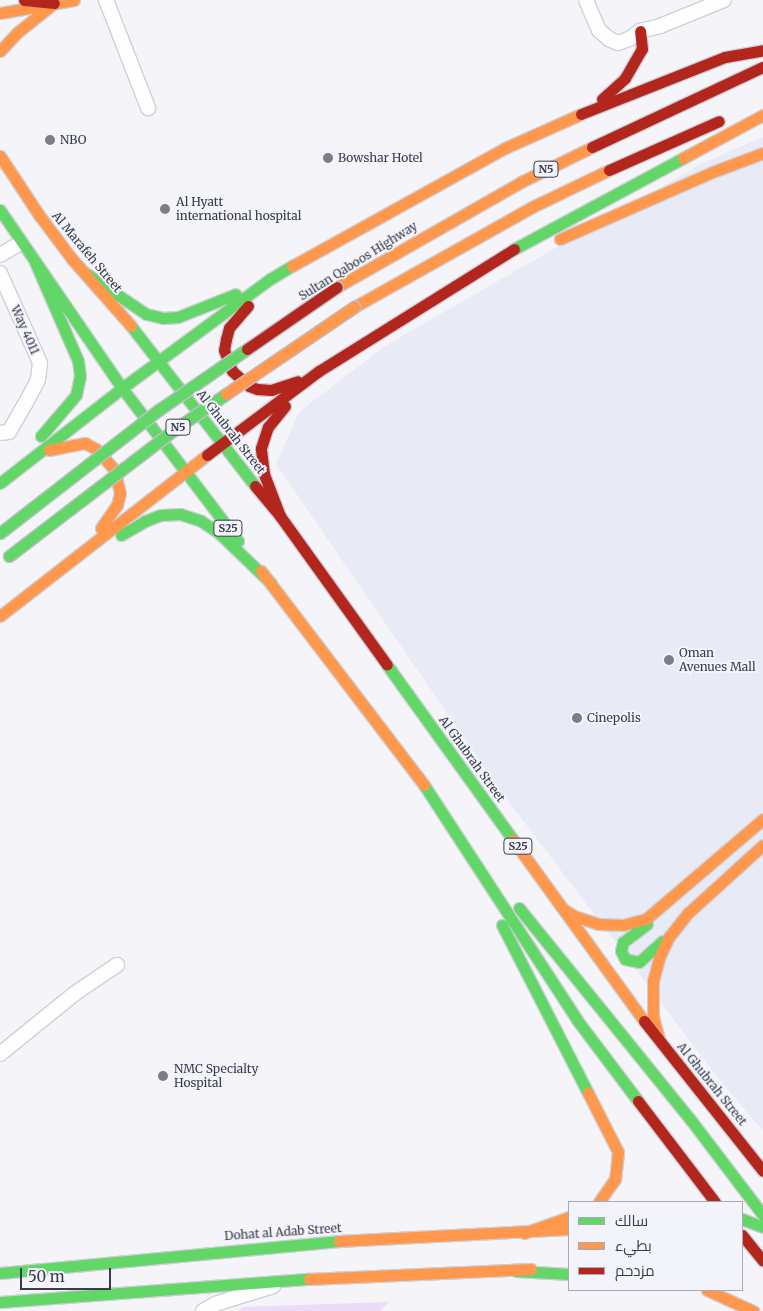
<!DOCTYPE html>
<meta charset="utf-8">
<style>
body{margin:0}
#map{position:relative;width:763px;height:1311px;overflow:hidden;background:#f5f5f9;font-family:Merriweather,Cairo,serif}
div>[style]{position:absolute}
.built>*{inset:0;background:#e8eaf5}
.green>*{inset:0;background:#eddbf7}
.roads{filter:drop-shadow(1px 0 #ced0d7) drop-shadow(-1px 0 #ced0d7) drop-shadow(0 1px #ced0d7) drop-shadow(0 -1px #ced0d7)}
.street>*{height:14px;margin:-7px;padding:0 7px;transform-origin:7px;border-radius:7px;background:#fefefe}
.fast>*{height:11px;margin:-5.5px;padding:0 5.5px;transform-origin:5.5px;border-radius:5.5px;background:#63d668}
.slow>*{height:11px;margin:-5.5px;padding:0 5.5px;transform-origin:5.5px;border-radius:5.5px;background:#ff974d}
.jam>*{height:11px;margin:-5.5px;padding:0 5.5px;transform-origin:5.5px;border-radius:5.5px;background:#b3261e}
.bridges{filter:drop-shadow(1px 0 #c1bfcb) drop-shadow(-1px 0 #c1bfcb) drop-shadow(0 1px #c1bfcb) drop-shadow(0 -1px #c1bfcb)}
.fast-bridge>*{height:11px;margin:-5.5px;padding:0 5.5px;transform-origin:5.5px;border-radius:5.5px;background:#63d668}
.slow-bridge>*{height:11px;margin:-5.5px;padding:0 5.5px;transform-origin:5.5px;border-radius:5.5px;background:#ff974d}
.jam-bridge>*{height:11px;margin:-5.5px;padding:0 5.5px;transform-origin:5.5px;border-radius:5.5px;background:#b3261e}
.dots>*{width:14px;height:14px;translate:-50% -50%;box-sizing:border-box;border:2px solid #f3f4fb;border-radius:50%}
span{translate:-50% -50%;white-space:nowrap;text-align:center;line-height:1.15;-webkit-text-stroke:4px #f3f4fb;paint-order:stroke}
.shield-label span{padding:1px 4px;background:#f3f4fb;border:1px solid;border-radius:4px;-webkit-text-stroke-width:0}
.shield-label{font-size:11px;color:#393c49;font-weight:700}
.poi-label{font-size:12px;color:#393c49}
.left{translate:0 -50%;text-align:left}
.street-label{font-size:12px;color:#393c49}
.legend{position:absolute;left:568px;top:1201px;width:175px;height:90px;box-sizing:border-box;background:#f3f4fb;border:1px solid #a9aab4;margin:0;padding:6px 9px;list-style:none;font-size:15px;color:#393c49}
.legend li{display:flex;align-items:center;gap:10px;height:25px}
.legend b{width:25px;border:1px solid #a9aab4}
.scale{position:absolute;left:20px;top:1268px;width:91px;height:22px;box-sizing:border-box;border:2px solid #393c49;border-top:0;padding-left:6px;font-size:15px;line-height:18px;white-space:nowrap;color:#393c49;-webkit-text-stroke:4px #f3f4fb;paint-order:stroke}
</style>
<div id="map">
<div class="built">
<div style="clip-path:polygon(763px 137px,763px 1131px,718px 1078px,497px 786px,276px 464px,299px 412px,385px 346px,703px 163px)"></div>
</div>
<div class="green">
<div style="clip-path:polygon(389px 1302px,380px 1311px,239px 1311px,243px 1307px)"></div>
</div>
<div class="roads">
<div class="street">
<div style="left:106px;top:0;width:116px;rotate:68.7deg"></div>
<div style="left:586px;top:0;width:33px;rotate:67deg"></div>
<div style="left:599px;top:30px;width:13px;rotate:42deg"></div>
<div style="left:609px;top:39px;width:10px;rotate:24deg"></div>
<div style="left:618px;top:43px;width:12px;rotate:-20deg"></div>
<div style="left:629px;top:39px;width:14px;rotate:-36deg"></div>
<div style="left:640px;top:31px;width:21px;rotate:-14deg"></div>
<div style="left:660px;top:26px;width:69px;rotate:-22.1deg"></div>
<div style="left:0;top:255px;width:24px;rotate:-30deg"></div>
<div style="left:0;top:273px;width:98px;rotate:66deg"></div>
<div style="left:40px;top:363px;width:17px;rotate:97deg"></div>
<div style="left:38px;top:380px;width:27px;rotate:118deg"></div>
<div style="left:25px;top:404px;width:32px;rotate:120deg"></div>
<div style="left:9px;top:432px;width:9px;rotate:174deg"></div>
<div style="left:0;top:1054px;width:95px;rotate:-39deg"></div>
<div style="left:74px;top:994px;width:52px;rotate:-34deg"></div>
<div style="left:203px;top:1311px;width:14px;rotate:-30deg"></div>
<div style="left:215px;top:1304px;width:61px;rotate:-17.2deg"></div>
</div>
<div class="fast">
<div style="left:0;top:210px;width:216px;rotate:55.6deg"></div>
<div style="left:122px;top:388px;width:192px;rotate:52.8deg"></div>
<div style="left:514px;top:249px;width:192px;rotate:-28.3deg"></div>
<div style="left:35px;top:262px;width:108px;rotate:66.5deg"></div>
<div style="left:78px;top:361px;width:15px;rotate:82deg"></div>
<div style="left:80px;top:376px;width:19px;rotate:102deg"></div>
<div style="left:76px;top:395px;width:54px;rotate:130.5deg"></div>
<div style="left:84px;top:272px;width:75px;rotate:34.1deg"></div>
<div style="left:146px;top:314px;width:17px;rotate:13deg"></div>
<div style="left:163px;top:318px;width:15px;rotate:-4deg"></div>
<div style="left:178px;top:317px;width:62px;rotate:-21.6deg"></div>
<div style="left:131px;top:326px;width:202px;rotate:52.2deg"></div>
<div style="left:0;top:483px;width:155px;rotate:-37.9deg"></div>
<div style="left:122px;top:388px;width:184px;rotate:-36.4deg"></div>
<div style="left:270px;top:279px;width:26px;rotate:-31deg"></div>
<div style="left:121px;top:535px;width:28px;rotate:-30deg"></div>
<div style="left:145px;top:521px;width:17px;rotate:-21deg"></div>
<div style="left:161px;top:515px;width:19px;rotate:-3deg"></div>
<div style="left:180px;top:514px;width:22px;rotate:18deg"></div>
<div style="left:201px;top:521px;width:22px;rotate:34deg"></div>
<div style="left:219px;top:533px;width:72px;rotate:43.9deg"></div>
<div style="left:387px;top:665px;width:216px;rotate:54.2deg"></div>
<div style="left:424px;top:785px;width:280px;rotate:56.9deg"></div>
<div style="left:577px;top:1020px;width:101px;rotate:53deg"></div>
<div style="left:519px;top:908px;width:272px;rotate:51deg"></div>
<div style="left:690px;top:1119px;width:121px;rotate:52.8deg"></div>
<div style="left:647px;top:924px;width:30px;rotate:143deg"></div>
<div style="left:623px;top:942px;width:9px;rotate:103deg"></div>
<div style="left:621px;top:951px;width:9px;rotate:63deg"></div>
<div style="left:625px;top:959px;width:14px;rotate:12deg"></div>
<div style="left:639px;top:962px;width:31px;rotate:-42deg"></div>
<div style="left:502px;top:925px;width:189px;rotate:62.9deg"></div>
<div style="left:742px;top:1219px;width:22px;rotate:21deg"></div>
<div style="left:516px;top:1271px;width:53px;rotate:3.2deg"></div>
<div style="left:0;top:1273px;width:341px;rotate:-5.4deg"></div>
<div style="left:0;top:1302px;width:310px;rotate:-4.3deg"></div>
</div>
<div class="slow">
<div style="left:0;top:13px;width:75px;rotate:-10deg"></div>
<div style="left:0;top:51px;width:26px;rotate:-47deg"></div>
<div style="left:18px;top:32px;width:46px;rotate:-38.9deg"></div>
<div style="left:0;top:156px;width:71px;rotate:56.5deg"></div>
<div style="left:39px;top:215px;width:55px;rotate:53.1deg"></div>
<div style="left:72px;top:259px;width:89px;rotate:48.6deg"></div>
<div style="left:683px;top:158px;width:91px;rotate:-28.3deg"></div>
<div style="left:560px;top:239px;width:169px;rotate:-23.7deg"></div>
<div style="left:715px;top:171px;width:51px;rotate:-20.6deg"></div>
<div style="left:292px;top:266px;width:244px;rotate:-29deg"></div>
<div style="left:505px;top:148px;width:83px;rotate:-24.1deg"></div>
<div style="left:337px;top:287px;width:212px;rotate:-29.7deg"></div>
<div style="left:521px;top:182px;width:79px;rotate:-26.2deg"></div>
<div style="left:354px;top:307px;width:204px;rotate:-29.3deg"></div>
<div style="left:532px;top:207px;width:85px;rotate:-25.7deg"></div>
<div style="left:49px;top:450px;width:37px;rotate:-11deg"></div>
<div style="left:85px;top:443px;width:13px;rotate:29deg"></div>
<div style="left:96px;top:449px;width:27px;rotate:48deg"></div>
<div style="left:114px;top:469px;width:25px;rotate:76deg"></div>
<div style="left:120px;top:493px;width:12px;rotate:104deg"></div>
<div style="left:117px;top:505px;width:28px;rotate:125deg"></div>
<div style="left:261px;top:571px;width:269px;rotate:52.7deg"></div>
<div style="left:0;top:616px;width:262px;rotate:-37.9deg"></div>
<div style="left:513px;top:840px;width:223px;rotate:54.1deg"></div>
<div style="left:563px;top:909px;width:13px;rotate:32deg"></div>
<div style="left:574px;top:916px;width:25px;rotate:18deg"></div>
<div style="left:598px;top:924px;width:25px;rotate:2deg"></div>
<div style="left:623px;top:925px;width:24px;rotate:-15deg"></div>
<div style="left:646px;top:919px;width:154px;rotate:-40.5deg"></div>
<div style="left:659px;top:1039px;width:24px;rotate:-105deg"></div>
<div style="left:653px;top:1016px;width:35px;rotate:-90deg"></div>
<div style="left:653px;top:981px;width:24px;rotate:-75deg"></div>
<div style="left:659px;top:958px;width:23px;rotate:-65deg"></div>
<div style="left:669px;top:937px;width:31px;rotate:-52deg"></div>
<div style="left:688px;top:913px;width:101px;rotate:-42.2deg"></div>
<div style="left:588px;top:1093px;width:66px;rotate:63deg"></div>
<div style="left:618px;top:1152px;width:27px;rotate:96deg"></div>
<div style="left:615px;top:1179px;width:28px;rotate:125deg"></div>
<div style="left:524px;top:1233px;width:48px;rotate:-19.6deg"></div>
<div style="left:339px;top:1241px;width:230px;rotate:-3deg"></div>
<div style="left:309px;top:1279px;width:222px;rotate:-2.6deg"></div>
<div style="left:707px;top:1290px;width:51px;rotate:24.5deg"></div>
</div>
<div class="jam">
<div style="left:24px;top:0;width:30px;rotate:6deg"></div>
<div style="left:602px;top:99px;width:31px;rotate:-42deg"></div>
<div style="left:625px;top:78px;width:34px;rotate:-60deg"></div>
<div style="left:642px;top:49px;width:18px;rotate:-96deg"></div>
<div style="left:581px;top:114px;width:155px;rotate:-21.6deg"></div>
<div style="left:725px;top:57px;width:39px;rotate:-10deg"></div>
<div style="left:592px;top:147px;width:189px;rotate:-25.1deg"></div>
<div style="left:609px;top:170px;width:120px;rotate:-24deg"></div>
<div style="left:248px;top:306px;width:29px;rotate:131deg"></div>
<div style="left:229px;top:328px;width:11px;rotate:105deg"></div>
<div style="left:226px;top:339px;width:11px;rotate:100deg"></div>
<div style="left:224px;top:350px;width:22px;rotate:69deg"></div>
<div style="left:232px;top:371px;width:23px;rotate:41deg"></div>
<div style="left:249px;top:386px;width:9px;rotate:21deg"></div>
<div style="left:257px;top:389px;width:14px;rotate:4deg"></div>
<div style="left:271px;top:390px;width:28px;rotate:-18deg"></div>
<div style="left:207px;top:455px;width:140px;rotate:-36.9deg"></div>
<div style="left:319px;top:371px;width:230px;rotate:-32deg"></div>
<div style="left:255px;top:486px;width:39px;rotate:50deg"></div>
<div style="left:280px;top:516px;width:183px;rotate:54.3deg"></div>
<div style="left:280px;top:516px;width:45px;rotate:-110.9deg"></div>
<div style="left:264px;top:474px;width:26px;rotate:-97deg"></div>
<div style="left:261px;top:448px;width:22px;rotate:-72deg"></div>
<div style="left:268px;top:427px;width:27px;rotate:-51deg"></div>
<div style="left:644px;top:1021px;width:191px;rotate:51.6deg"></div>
<div style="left:638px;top:1101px;width:127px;rotate:52.7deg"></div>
<div style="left:742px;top:1235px;width:33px;rotate:51deg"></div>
</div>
</div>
<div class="bridges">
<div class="fast-bridge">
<div style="left:0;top:533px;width:202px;rotate:-37.8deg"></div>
<div style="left:160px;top:409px;width:106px;rotate:-34.6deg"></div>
<div style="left:9px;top:556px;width:213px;rotate:-37.4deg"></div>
<div style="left:178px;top:427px;width:58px;rotate:-34.5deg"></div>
</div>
<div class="slow-bridge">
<div style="left:226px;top:394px;width:155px;rotate:-34.2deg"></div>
</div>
<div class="jam-bridge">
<div style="left:247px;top:349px;width:109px;rotate:-34.6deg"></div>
</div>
</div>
<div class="dots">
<div style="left:50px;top:140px;background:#7b7d87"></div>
<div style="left:328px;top:158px;background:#7b7d87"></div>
<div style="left:165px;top:209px;background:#7b7d87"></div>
<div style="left:669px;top:660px;background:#7b7d87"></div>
<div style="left:577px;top:718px;background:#7b7d87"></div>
<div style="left:163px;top:1076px;background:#7b7d87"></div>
</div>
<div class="shield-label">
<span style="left:546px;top:169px">N5</span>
<span style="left:178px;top:427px">N5</span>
<span style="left:228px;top:528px">S25</span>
<span style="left:518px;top:846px">S25</span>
</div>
<div class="poi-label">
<span class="left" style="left:60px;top:140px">NBO</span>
<span class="left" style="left:338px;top:158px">Bowshar Hotel</span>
<span class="left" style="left:176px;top:209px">Al Hyatt<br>international hospital</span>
<span class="left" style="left:679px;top:660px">Oman<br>Avenues Mall</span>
<span class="left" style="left:587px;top:718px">Cinepolis</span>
<span class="left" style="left:174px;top:1076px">NMC Specialty<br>Hospital</span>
</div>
<div class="street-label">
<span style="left:87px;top:252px;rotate:50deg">Al Marafeh Street</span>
<span style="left:358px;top:261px;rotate:-32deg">Sultan Qaboos Highway</span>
<span style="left:25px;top:330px;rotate:66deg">Way 4011</span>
<span style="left:231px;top:432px;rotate:52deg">Al Ghubrah Street</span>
<span style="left:472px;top:759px;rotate:54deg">Al Ghubrah Street</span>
<span style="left:712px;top:1084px;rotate:51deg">Al Ghubrah Street</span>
<span style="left:283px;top:1232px;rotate:-4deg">Dohat al Adab Street</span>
</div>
<ul class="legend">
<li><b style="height:6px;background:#63d668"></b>سالك</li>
<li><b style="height:6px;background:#ff974d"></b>بطيء</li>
<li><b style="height:6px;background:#b3261e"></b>مزدحم</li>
</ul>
<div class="scale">50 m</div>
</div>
